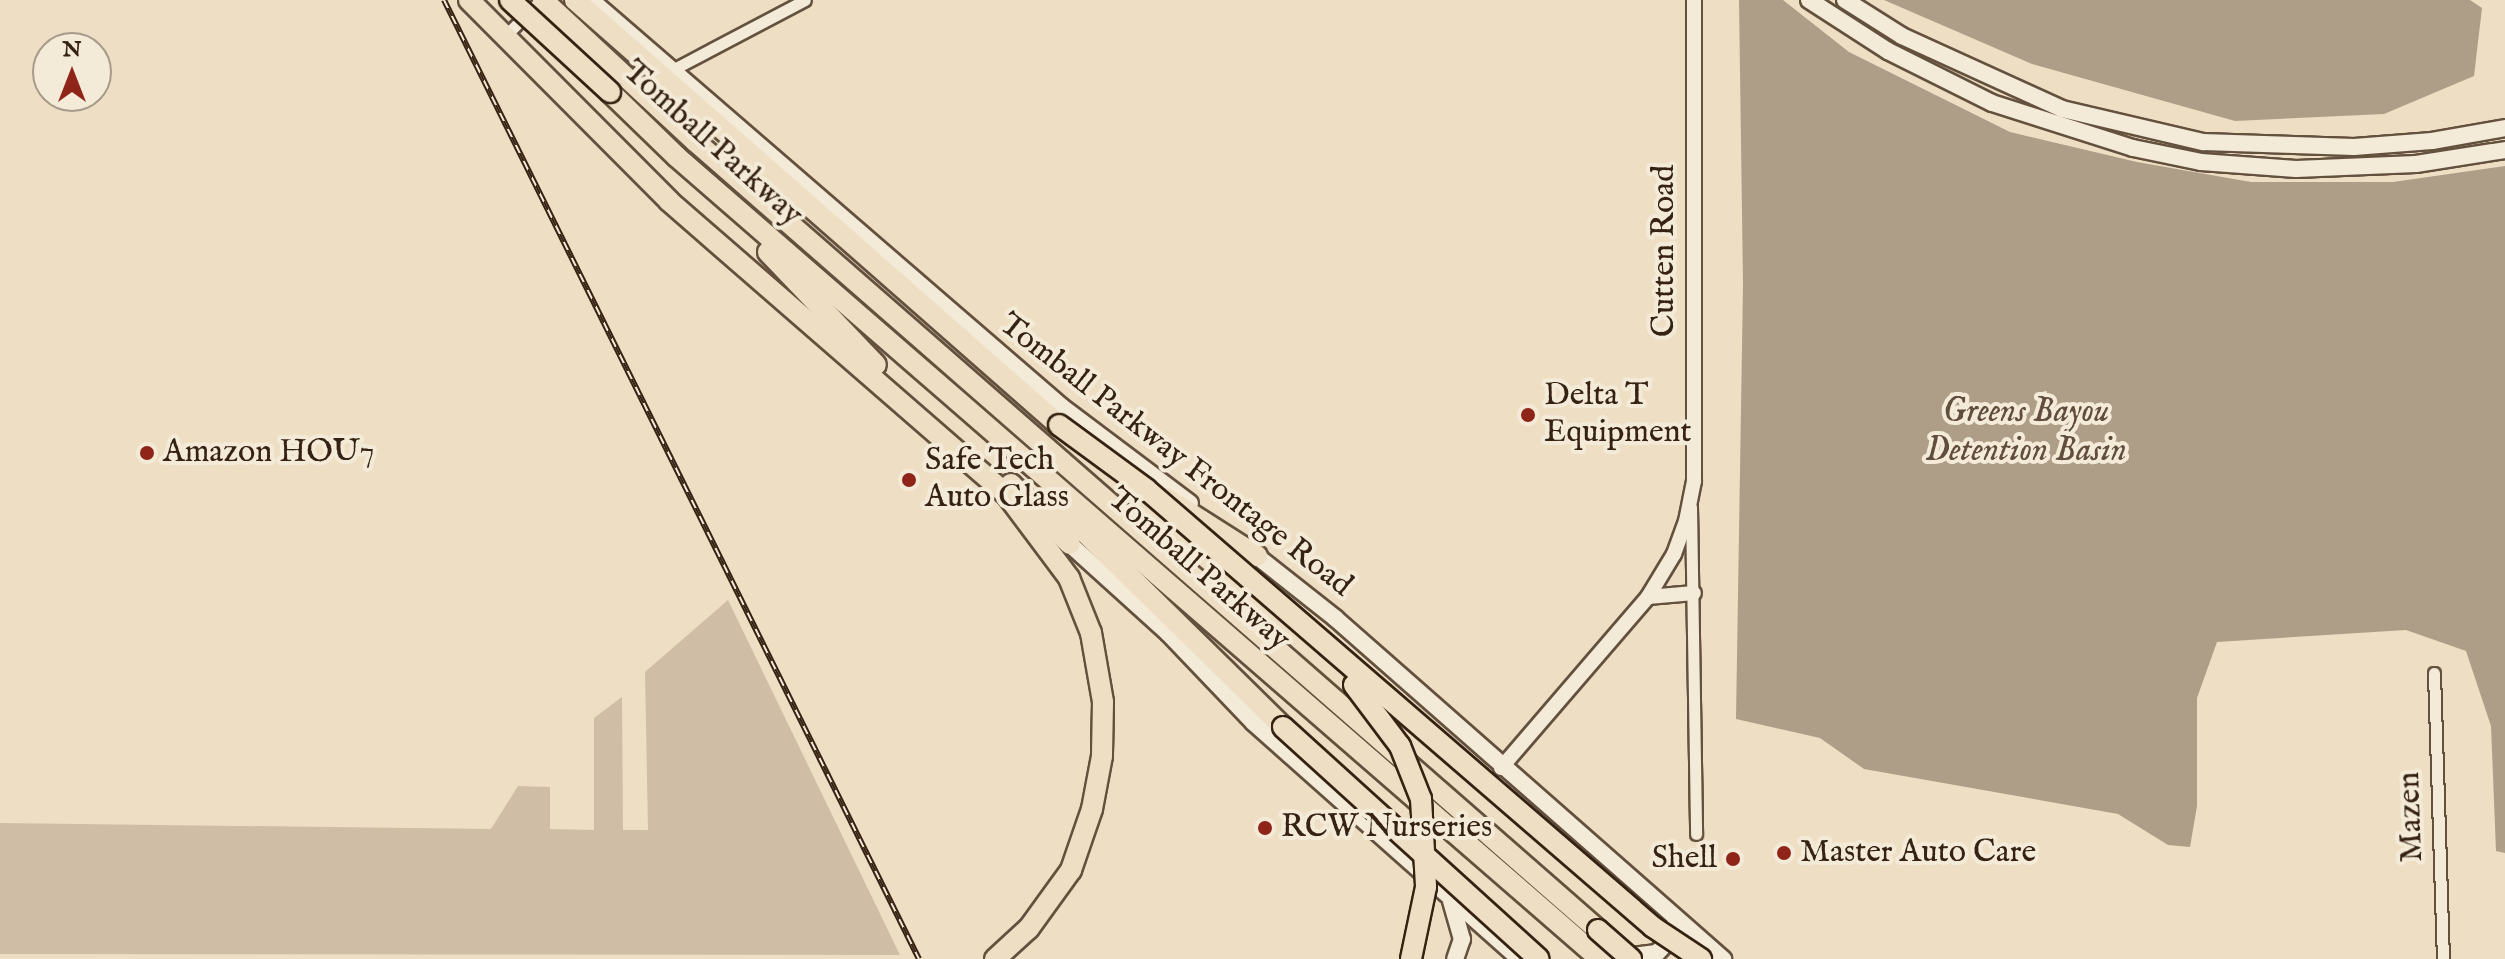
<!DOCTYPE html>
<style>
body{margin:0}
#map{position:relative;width:2505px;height:959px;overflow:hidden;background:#eedec3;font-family:"IM FELL English",serif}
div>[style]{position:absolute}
.green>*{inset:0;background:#cfbea5}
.water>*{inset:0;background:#af9e87}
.roads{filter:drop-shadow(2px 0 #63513e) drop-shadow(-2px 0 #63513e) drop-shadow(0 2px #63513e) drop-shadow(0 -2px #63513e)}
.minor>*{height:11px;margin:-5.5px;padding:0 5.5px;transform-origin:5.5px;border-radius:5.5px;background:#f4ead8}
.tertiary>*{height:14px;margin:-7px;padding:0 7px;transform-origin:7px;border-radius:7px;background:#f4ead8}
.secondary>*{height:16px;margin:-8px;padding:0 8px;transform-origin:8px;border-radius:8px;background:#f4ead8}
.motorway>*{height:20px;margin:-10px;padding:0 10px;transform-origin:10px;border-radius:10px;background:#eedec3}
.rail>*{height:6px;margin-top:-3px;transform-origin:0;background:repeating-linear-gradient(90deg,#f4ead8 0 9px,#352212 0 18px);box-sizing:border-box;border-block:2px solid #352212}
.bridges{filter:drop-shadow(2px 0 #352212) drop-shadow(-2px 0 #352212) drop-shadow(0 2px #352212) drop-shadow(0 -2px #352212)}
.motorway-bridge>*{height:20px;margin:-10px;padding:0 10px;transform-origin:10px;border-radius:10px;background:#eedec3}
.dots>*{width:22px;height:22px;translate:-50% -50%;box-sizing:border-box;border:4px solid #f4ead8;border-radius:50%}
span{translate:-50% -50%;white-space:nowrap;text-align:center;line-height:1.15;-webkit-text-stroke:8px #f4ead8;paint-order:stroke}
.street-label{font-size:32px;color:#352212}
.poi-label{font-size:32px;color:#352212}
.left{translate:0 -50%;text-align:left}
.right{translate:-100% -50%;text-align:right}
.water-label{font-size:34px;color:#604d3b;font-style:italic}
.north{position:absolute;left:32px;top:32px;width:80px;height:80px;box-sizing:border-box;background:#f4ead8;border:2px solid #a89a89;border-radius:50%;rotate:0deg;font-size:22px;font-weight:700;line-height:32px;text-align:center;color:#352212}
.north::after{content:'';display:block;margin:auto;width:28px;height:36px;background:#8f2418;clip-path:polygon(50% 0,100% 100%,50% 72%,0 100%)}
</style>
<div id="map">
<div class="green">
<div style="clip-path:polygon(728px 600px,900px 955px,0 954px,0 823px,491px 829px,518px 786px,550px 787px,550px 829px,594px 830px,594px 718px,622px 697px,623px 830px,648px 830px,645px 672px)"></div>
</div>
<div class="water">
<div style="clip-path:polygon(1739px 0,1783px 0,1849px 52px,2010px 132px,2137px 162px,2251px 182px,2393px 182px,2505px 166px,2505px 853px,2496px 851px,2491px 726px,2466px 651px,2406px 630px,2217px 642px,2197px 698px,2197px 806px,2190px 847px,2168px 845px,2118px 814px,1864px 769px,1820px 738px,1736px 719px,1743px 284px)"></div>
<div style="clip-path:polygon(1884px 0,2470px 0,2482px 8px,2474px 76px,2384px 114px,2235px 121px,2032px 64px)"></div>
</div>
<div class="roads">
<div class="minor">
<div style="left:510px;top:31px;width:44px;rotate:-45deg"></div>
<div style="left:672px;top:70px;width:150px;rotate:-27.8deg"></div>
<div style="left:1691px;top:507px;width:327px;rotate:89.1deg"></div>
<div style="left:2434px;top:673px;width:286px;rotate:88.2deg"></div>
</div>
<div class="tertiary">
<div style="left:1648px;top:597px;width:46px;rotate:-5deg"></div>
<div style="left:1501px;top:768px;width:225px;rotate:-49.3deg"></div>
<div style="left:1648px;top:597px;width:50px;rotate:-58.8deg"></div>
<div style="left:1674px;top:554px;width:35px;rotate:-70deg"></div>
<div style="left:1686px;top:521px;width:41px;rotate:-78.7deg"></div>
<div style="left:1694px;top:481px;width:481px;rotate:-90deg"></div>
</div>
<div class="secondary">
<div style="left:591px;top:0;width:622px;rotate:40.83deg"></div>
<div style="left:1062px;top:407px;width:160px;rotate:36.9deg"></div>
<div style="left:1809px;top:0;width:94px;rotate:32.8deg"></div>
<div style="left:1888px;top:51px;width:116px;rotate:26.6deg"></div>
<div style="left:1992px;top:103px;width:148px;rotate:17.7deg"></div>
<div style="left:2133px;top:148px;width:69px;rotate:11.6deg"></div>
<div style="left:2201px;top:162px;width:95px;rotate:4.2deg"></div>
<div style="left:2296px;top:169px;width:120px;rotate:-2.4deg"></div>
<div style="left:2416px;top:164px;width:90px;rotate:-8.9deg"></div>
<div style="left:1845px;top:0;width:67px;rotate:32.3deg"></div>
<div style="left:1902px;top:36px;width:176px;rotate:24.5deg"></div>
<div style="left:2062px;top:109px;width:145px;rotate:13.2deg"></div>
<div style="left:2203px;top:142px;width:151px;rotate:1.9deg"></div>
<div style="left:2354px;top:147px;width:78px;rotate:-4.4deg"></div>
<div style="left:2432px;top:141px;width:74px;rotate:-10.1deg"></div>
<div style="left:1063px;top:538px;width:142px;rotate:42.1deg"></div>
<div style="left:1168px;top:633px;width:124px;rotate:46.3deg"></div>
<div style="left:1254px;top:723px;width:356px;rotate:41.6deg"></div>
<div style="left:1249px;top:550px;width:110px;rotate:38.3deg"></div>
<div style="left:1335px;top:618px;width:517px;rotate:41.31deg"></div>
<div style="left:1451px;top:901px;width:40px;rotate:74deg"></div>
<div style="left:1462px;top:939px;width:21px;rotate:109deg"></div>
<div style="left:1608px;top:959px;width:49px;rotate:-7deg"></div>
<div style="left:1657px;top:953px;width:16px;rotate:-47deg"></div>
<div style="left:1668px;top:941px;width:12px;rotate:-95deg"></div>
</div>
<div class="motorway">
<div style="left:469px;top:0;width:284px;rotate:45.1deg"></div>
<div style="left:669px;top:201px;width:448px;rotate:41deg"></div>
<div style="left:1007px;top:495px;width:104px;rotate:53.2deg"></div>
<div style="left:1069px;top:578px;width:59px;rotate:68.2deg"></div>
<div style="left:1091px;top:633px;width:70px;rotate:80.1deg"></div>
<div style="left:1103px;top:702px;width:54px;rotate:91.1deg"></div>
<div style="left:1102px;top:756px;width:54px;rotate:100.7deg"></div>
<div style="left:1092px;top:809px;width:65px;rotate:109deg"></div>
<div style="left:1071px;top:870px;width:72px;rotate:125.9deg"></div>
<div style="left:1029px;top:928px;width:46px;rotate:137.6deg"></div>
<div style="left:543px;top:0;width:209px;rotate:42.9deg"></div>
<div style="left:696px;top:142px;width:1198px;rotate:41.14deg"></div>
<div style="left:575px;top:0;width:644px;rotate:41.29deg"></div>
<div style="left:610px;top:92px;width:93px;rotate:44.1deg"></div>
<div style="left:677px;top:157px;width:1223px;rotate:40.99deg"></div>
<div style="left:768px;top:252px;width:156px;rotate:46.3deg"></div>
<div style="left:1011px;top:484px;width:84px;rotate:45.5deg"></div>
<div style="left:1166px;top:498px;width:108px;rotate:32.5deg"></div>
<div style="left:1055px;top:503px;width:320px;rotate:44.5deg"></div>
</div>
</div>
<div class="rail">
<div style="left:444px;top:0;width:1070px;rotate:63.65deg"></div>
</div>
<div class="bridges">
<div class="motorway-bridge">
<div style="left:510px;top:0;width:136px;rotate:42.6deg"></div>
<div style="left:1059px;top:425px;width:108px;rotate:36.3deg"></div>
<div style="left:1146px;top:489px;width:670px;rotate:40.82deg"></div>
<div style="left:1653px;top:927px;width:58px;rotate:33.7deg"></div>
<div style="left:1354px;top:685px;width:76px;rotate:53deg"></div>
<div style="left:1400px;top:746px;width:57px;rotate:68.4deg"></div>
<div style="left:1421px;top:799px;width:88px;rotate:86.7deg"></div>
<div style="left:1426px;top:887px;width:74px;rotate:101.8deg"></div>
<div style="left:1283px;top:727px;width:345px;rotate:42.2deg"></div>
<div style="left:1598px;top:930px;width:44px;rotate:41.3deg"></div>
</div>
</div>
<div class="dots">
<div style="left:1528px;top:415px;background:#8f2418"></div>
<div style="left:147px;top:453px;background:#8f2418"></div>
<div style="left:909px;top:480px;background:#8f2418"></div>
<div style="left:1265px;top:828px;background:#8f2418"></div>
<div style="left:1784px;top:853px;background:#8f2418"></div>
<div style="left:1733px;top:859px;background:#8f2418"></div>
</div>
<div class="street-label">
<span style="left:712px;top:144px;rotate:42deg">Tomball Parkway</span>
<span style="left:1665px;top:251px;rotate:-90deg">Cutten Road</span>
<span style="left:1175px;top:456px;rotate:38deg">Tomball Parkway Frontage Road</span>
<span style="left:1198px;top:570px;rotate:41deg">Tomball Parkway</span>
<span style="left:2412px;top:817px;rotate:-92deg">Mazen</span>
</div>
<div class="poi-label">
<span class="left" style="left:1544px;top:415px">Delta T<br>Equipment</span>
<span class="left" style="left:163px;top:453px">Amazon HOU7</span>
<span class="left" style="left:925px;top:480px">Safe Tech<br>Auto Glass</span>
<span class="left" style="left:1281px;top:828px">RCW Nurseries</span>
<span class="left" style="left:1800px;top:853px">Master Auto Care</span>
<span class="right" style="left:1717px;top:859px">Shell</span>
</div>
<div class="water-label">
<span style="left:2026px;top:431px">Greens Bayou<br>Detention Basin</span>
</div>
<div class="north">N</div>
</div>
